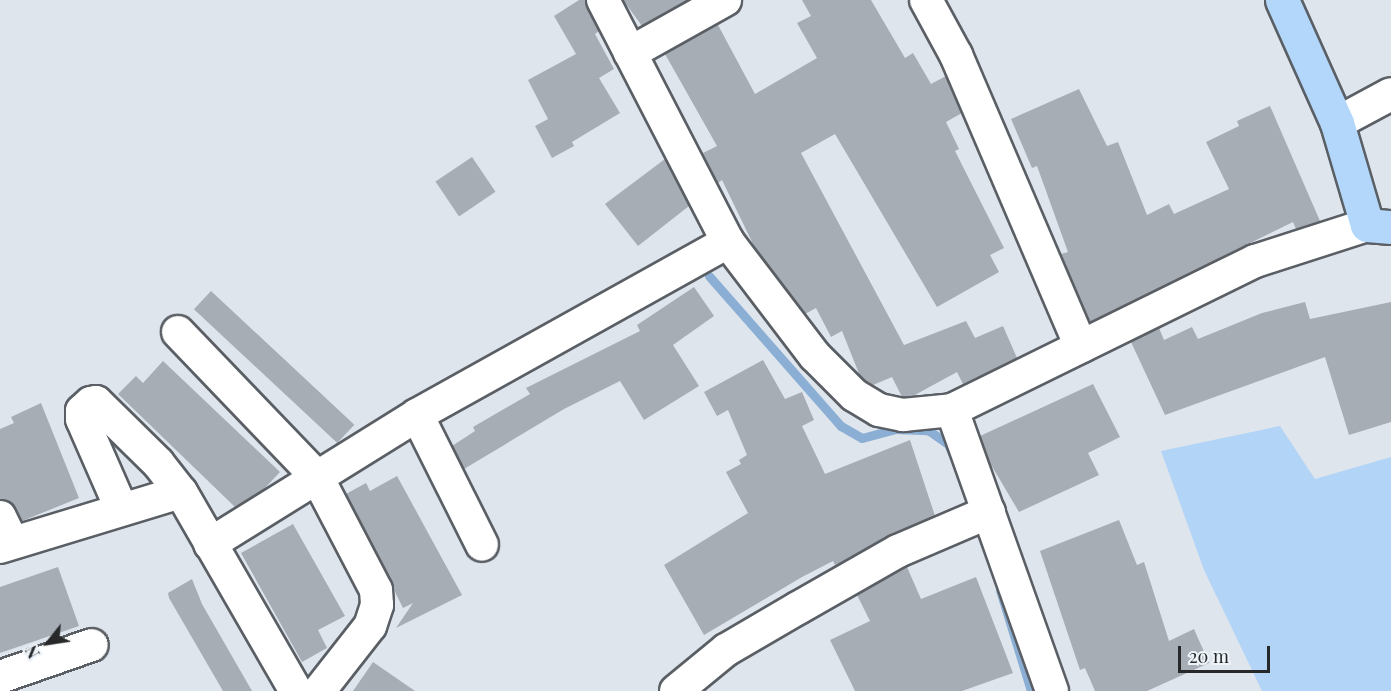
<!DOCTYPE html>
<style>
body{margin:0}
#map{position:relative;width:1391px;height:691px;overflow:hidden;background:#dfe5ec;font-family:"Playfair Display",serif}
div>[style]{position:absolute}
.green>*{inset:0;background:#b2d4f7}
.stream>*{height:9px;margin:-4.5px;padding:0 4.5px;transform-origin:4.5px;border-radius:4.5px;background:#8bafd4}
.building>*{inset:0;background:#a7adb4;transform-origin:0 0}
.roads{filter:drop-shadow(2px 0 #5a5f65) drop-shadow(-2px 0 #5a5f65) drop-shadow(0 2px #5a5f65) drop-shadow(0 -2px #5a5f65)}
.minor>*{height:32px;margin:-16px;padding:0 16px;transform-origin:16px;border-radius:16px;background:#fff}
.major>*{height:33px;margin:-16.5px;padding:0 16.5px;transform-origin:16.5px;border-radius:16.5px;background:#b3d7fa}
span{translate:-50% -50%;white-space:nowrap;text-align:center;line-height:1.15;-webkit-text-stroke:4.5px #ecf3f9;paint-order:stroke}
.north{position:absolute;left:18px;top:613px;width:60px;height:60px;-webkit-text-stroke:4px #ecf3f9;paint-order:stroke;rotate:240deg;font-size:16px;font-weight:700;line-height:24px;text-align:center;color:#26282a}
.north::after{content:'';display:block;margin:auto;width:21px;height:27px;background:#26282a;clip-path:polygon(50% 0,100% 100%,50% 72%,0 100%)}
.scale{position:absolute;left:1178px;top:646px;width:92px;height:27px;box-sizing:border-box;border:3px solid #26282a;border-top:0;padding-left:8px;font-size:18px;line-height:21px;white-space:nowrap;color:#26282a;-webkit-text-stroke:4px #ecf3f9;paint-order:stroke}
</style>
<div id="map">
<div class="green">
<div style="clip-path:polygon(1280px 426px,1315px 479px,1391px 457px,1391px 691px,1262px 691px,1204px 570px,1161px 451px)"></div>
</div>
<div class="stream">
<div style="left:709px;top:276px;width:200px;rotate:48.7deg"></div>
<div style="left:841px;top:426px;width:24px;rotate:30deg"></div>
<div style="left:862px;top:438px;width:34px;rotate:-15deg"></div>
<div style="left:895px;top:429px;width:33px;rotate:2deg"></div>
<div style="left:928px;top:430px;width:24px;rotate:35deg"></div>
<div style="left:948px;top:444px;width:10px;rotate:66deg"></div>
<div style="left:1000px;top:590px;width:106px;rotate:72.9deg"></div>
</div>
<div class="building">
<div style="clip-path:polygon(579px 0,585px 0,599px 31px,595px 34px,614px 69px,599px 78px,620px 113px,572px 142px,574px 146px,552px 158px,535px 126px,548px 119px,528px 80px,576px 54px,554px 16px)"></div>
<div style="clip-path:polygon(623px 0,688px 0,642px 26px)"></div>
<div style="clip-path:polygon(802px 0,871px 0,905px 58px,913px 53px,931px 84px,946px 76px,962px 113px,946px 122px,959px 149px,955px 151px,1004px 248px,990px 255px,999px 272px,937px 307px,835px 134px,801px 153px,904px 345px,966px 321px,975px 338px,1003px 326px,1017px 358px,963px 384px,957px 372px,913px 396px,902px 397px,892px 377px,873px 385px,860px 376px,842px 331px,831px 337px,816px 308px,805px 314px,754px 246px,722px 180px,718px 183px,703px 153px,717px 146px,665px 54px,718px 25px,755px 94px,817px 58px,797px 23px,811px 16px)"></div>
<div style="clip-path:polygon(1079px 89px,1107px 146px,1118px 142px,1147px 215px,1169px 204px,1174px 214px,1229px 189px,1206px 142px,1239px 126px,1237px 121px,1270px 106px,1320px 221px,1296px 229px,1293px 222px,1090px 322px,1061px 254px,1068px 252px,1037px 166px,1032px 168px,1011px 119px)"></div>
<div style="left:472px;top:157px;width:42px;height:44px;rotate:56deg"></div>
<div style="clip-path:polygon(665px 159px,689px 206px,638px 246px,605px 204px)"></div>
<div style="clip-path:polygon(694px 287px,714px 316px,673px 345px,699px 386px,644px 420px,620px 381px,564px 409px,464px 469px,452px 446px,475px 431px,473px 427px,530px 394px,526px 388px,640px 331px,637px 325px)"></div>
<div style="left:211px;top:291px;width:196px;height:25px;rotate:43deg"></div>
<div style="clip-path:polygon(1305px 302px,1310px 319px,1391px 302px,1391px 422px,1349px 435px,1325px 357px,1165px 415px,1131px 342px,1159px 328px,1164px 340px,1192px 327px,1198px 339px,1262px 313px)"></div>
<div style="clip-path:polygon(763px 360px,785px 399px,802px 392px,814px 420px,802px 426px,825px 474px,910px 440px,935px 516px,841px 563px,835px 565px,833px 561px,802px 577px,704px 635px,664px 565px,748px 513px,726px 472px,741px 464px,739px 460px,747px 455px,728px 410px,717px 416px,704px 392px)"></div>
<div style="clip-path:polygon(163px 361px,280px 472px,263px 490px,235px 507px,118px 394px,136px 376px,143px 383px)"></div>
<div style="clip-path:polygon(1093px 384px,1120px 437px,1088px 453px,1099px 475px,1019px 512px,990px 463px,980px 436px)"></div>
<div style="clip-path:polygon(41px 403px,79px 498px,22px 521px,11px 503px,0 499px,0 429px,14px 423px,11px 417px)"></div>
<div style="clip-path:polygon(397px 476px,462px 595px,396px 628px,413px 603px,403px 608px,346px 494px,366px 483px,370px 491px)"></div>
<div style="clip-path:polygon(1119px 520px,1137px 565px,1144px 562px,1169px 641px,1194px 629px,1209px 663px,1147px 691px,1095px 691px,1085px 668px,1080px 670px,1040px 551px)"></div>
<div style="clip-path:polygon(293px 524px,345px 616px,318px 630px,327px 648px,302px 662px,241px 553px)"></div>
<div style="clip-path:polygon(58px 567px,79px 626px,0 653px,0 587px)"></div>
<div style="clip-path:polygon(907px 567px,921px 599px,976px 577px,1013px 673px,962px 691px,855px 691px,830px 640px,870px 621px,857px 595px)"></div>
<div style="clip-path:polygon(192px 579px,202px 604px,252px 691px,223px 691px,169px 598px,168px 593px)"></div>
<div style="clip-path:polygon(373px 662px,415px 691px,353px 691px)"></div>
</div>
<div class="roads">
<div class="minor">
<div style="left:603px;top:0;width:272px;rotate:62.7deg"></div>
<div style="left:728px;top:242px;width:143px;rotate:52.7deg"></div>
<div style="left:815px;top:356px;width:55px;rotate:45deg"></div>
<div style="left:854px;top:395px;width:29px;rotate:31deg"></div>
<div style="left:879px;top:410px;width:25px;rotate:12deg"></div>
<div style="left:903px;top:415px;width:49px;rotate:-5.8deg"></div>
<div style="left:952px;top:410px;width:338px;rotate:-26.2deg"></div>
<div style="left:1255px;top:261px;width:118px;rotate:-17.8deg"></div>
<div style="left:926px;top:0;width:63px;rotate:61.4deg"></div>
<div style="left:956px;top:55px;width:317px;rotate:66.8deg"></div>
<div style="left:630px;top:53px;width:109px;rotate:-29.2deg"></div>
<div style="left:1337px;top:123px;width:61px;rotate:-28.2deg"></div>
<div style="left:178px;top:332px;width:201px;rotate:46.2deg"></div>
<div style="left:317px;top:477px;width:127px;rotate:62.4deg"></div>
<div style="left:376px;top:590px;width:15px;rotate:86deg"></div>
<div style="left:377px;top:605px;width:22px;rotate:108deg"></div>
<div style="left:370px;top:626px;width:83px;rotate:128.1deg"></div>
<div style="left:952px;top:410px;width:298px;rotate:70.4deg"></div>
<div style="left:417px;top:415px;width:145px;rotate:63.4deg"></div>
<div style="left:121px;top:508px;width:97px;rotate:-113.7deg"></div>
<div style="left:82px;top:419px;width:8px;rotate:-90deg"></div>
<div style="left:82px;top:411px;width:12px;rotate:-42deg"></div>
<div style="left:91px;top:403px;width:5px;rotate:-11deg"></div>
<div style="left:96px;top:402px;width:87px;rotate:44.5deg"></div>
<div style="left:158px;top:463px;width:37px;rotate:52deg"></div>
<div style="left:181px;top:492px;width:230px;rotate:60deg"></div>
<div style="left:0;top:517px;width:28px;rotate:64deg"></div>
<div style="left:210px;top:544px;width:244px;rotate:-31.9deg"></div>
<div style="left:417px;top:415px;width:356px;rotate:-29.1deg"></div>
<div style="left:0;top:547px;width:189px;rotate:-16.9deg"></div>
<div style="left:0;top:677px;width:97px;rotate:-19.2deg"></div>
<div style="left:676px;top:691px;width:65px;rotate:-39.4deg"></div>
<div style="left:726px;top:650px;width:83px;rotate:-30.3deg"></div>
<div style="left:798px;top:608px;width:115px;rotate:-29.7deg"></div>
<div style="left:898px;top:551px;width:99px;rotate:-23.2deg"></div>
</div>
<div class="major">
<div style="left:1282px;top:0;width:135px;rotate:65.9deg"></div>
<div style="left:1337px;top:123px;width:106px;rotate:73.6deg"></div>
<div style="left:1367px;top:225px;width:24px;rotate:5deg"></div>
</div>
</div>
<div class="north">N</div>
<div class="scale">20 m</div>
</div>
